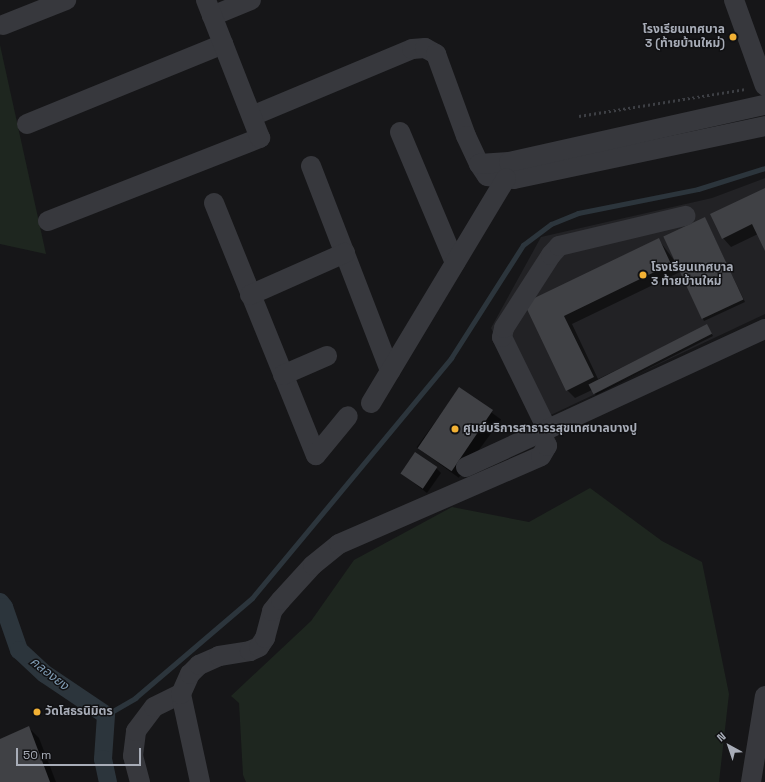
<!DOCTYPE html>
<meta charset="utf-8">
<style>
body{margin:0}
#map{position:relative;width:765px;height:782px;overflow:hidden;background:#161618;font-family:"Space Grotesk","Noto Sans Thai",sans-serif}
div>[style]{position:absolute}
.built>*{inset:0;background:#222225}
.green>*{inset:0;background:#1e261f}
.shadow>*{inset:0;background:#0007;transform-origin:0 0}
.stream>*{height:5px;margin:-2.5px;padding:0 2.5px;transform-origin:2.5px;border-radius:2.5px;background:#2c353c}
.canal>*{height:18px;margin:-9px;padding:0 9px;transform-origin:9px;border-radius:9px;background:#2c353c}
.building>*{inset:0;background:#404145;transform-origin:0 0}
.path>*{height:2.5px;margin-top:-1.25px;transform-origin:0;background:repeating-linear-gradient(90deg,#3d3f44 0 2px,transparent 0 5px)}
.minor>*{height:20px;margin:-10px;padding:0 10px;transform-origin:10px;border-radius:10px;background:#37383d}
.dots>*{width:11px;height:11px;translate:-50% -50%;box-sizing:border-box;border:2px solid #111113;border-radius:50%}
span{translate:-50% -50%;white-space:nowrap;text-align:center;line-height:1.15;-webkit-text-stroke:3px #111113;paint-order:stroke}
.poi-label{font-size:12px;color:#a8adb8;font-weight:700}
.right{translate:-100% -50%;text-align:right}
.left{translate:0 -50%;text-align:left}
.water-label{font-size:13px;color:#7f9bb3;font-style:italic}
.north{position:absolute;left:709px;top:726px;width:40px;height:40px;-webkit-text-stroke:3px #111113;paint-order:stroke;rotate:320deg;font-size:11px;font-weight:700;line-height:16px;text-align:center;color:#a8adb8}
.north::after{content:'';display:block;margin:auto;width:14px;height:18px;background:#a8adb8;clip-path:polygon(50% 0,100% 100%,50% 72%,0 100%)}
.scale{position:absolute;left:16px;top:748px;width:125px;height:18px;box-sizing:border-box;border:2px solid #a8adb8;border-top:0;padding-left:5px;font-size:12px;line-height:14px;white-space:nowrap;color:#a8adb8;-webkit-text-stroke:3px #111113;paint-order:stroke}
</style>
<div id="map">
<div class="built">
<div style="clip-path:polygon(765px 178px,765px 314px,536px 422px,491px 328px,541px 237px,712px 198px)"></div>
</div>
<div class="green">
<div style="clip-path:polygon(0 45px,46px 254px,0 244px)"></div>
<div style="clip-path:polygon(590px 488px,662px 541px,702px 562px,729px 694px,719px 782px,246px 782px,243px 775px,239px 703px,231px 696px,311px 621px,354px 560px,452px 507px,529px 522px)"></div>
</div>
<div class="shadow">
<div style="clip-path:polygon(765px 189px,765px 249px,758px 234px,731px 247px,723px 238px)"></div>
<div style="clip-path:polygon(705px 218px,745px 302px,704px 321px,680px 272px,572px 324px,598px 379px,707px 326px,713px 336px,596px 395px,592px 390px,575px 398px,567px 390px,525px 304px,658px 239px,677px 264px)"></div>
<div style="left:459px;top:389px;width:52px;height:72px;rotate:36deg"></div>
<div style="clip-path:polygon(436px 468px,441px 473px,427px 493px,401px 473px)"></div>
<div style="clip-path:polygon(28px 727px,39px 738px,56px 782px,0 782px,0 740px)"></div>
</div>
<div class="stream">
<div style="left:106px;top:715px;width:34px;rotate:-30deg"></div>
<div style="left:135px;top:698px;width:154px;rotate:-40.5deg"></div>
<div style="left:252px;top:598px;width:312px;rotate:-50.3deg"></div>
<div style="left:451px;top:358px;width:134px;rotate:-57.5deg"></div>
<div style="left:523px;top:245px;width:35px;rotate:-37deg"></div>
<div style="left:551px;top:224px;width:29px;rotate:-22deg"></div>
<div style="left:578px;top:213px;width:122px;rotate:-11.3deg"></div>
<div style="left:698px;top:189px;width:70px;rotate:-17.4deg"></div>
</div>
<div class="canal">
<div style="left:0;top:602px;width:6px;rotate:51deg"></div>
<div style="left:4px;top:607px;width:46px;rotate:70.8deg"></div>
<div style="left:19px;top:650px;width:35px;rotate:43deg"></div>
<div style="left:45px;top:674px;width:73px;rotate:33.9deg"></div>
<div style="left:106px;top:715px;width:44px;rotate:93.9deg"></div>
<div style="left:103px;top:759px;width:24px;rotate:78deg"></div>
</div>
<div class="building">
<div style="clip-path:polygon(765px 188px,765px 251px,752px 224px,722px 239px,710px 214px)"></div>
<div style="left:705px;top:217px;width:91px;height:46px;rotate:65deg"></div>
<div style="clip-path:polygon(659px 238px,671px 264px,564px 316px,594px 377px,566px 391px,524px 303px)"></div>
<div style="left:707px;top:324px;width:11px;height:133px;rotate:63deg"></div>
<div style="left:459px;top:387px;width:41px;height:74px;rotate:34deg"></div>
<div style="left:415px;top:452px;width:27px;height:26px;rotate:34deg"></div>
<div style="clip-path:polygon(29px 726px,50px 782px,0 782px,0 739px)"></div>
</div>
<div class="path">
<div style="left:579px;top:116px;width:168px;rotate:-9.2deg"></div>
</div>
<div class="minor">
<div style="left:734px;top:0;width:91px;rotate:70.2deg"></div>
<div style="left:212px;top:16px;width:42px;rotate:-22.3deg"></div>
<div style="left:3px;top:25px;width:68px;rotate:-21.6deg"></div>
<div style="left:252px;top:116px;width:173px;rotate:-22.7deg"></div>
<div style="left:412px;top:49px;width:13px;rotate:-4deg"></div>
<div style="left:425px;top:48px;width:13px;rotate:29deg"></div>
<div style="left:436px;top:54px;width:87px;rotate:69.9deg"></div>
<div style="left:466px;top:136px;width:31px;rotate:65deg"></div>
<div style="left:479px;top:164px;width:14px;rotate:56deg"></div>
<div style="left:487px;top:176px;width:27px;rotate:6deg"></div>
<div style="left:514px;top:179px;width:257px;rotate:-11.9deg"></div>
<div style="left:27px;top:124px;width:212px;rotate:-22.2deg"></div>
<div style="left:400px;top:132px;width:142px;rotate:67.2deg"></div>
<div style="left:479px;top:164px;width:30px;rotate:-4deg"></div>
<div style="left:509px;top:162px;width:262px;rotate:-12.6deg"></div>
<div style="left:311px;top:166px;width:220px;rotate:68.9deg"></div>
<div style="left:214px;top:203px;width:272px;rotate:68deg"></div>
<div style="left:316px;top:455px;width:50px;rotate:-50.6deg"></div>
<div style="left:48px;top:221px;width:228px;rotate:-21.4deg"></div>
<div style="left:260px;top:138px;width:148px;rotate:-111.4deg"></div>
<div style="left:250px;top:295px;width:104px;rotate:-23.9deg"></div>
<div style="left:283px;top:375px;width:48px;rotate:-23.4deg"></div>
<div style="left:371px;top:403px;width:262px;rotate:-59deg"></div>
<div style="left:547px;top:429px;width:102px;rotate:-116.1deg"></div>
<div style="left:502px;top:337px;width:9px;rotate:-77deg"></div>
<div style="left:504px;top:328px;width:87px;rotate:-57.2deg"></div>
<div style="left:551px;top:255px;width:12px;rotate:-48deg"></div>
<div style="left:559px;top:246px;width:130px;rotate:-13.4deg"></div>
<div style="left:466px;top:467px;width:329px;rotate:-24.8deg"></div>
<div style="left:140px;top:782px;width:27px;rotate:-105deg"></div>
<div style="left:133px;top:756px;width:25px;rotate:-83deg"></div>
<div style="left:136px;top:731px;width:30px;rotate:-53deg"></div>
<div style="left:154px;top:707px;width:30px;rotate:-26deg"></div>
<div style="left:200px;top:782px;width:90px;rotate:-102.2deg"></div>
<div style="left:181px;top:694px;width:22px;rotate:-66deg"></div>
<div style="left:190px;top:674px;width:13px;rotate:-45deg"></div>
<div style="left:199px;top:665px;width:22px;rotate:-24deg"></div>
<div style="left:219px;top:656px;width:31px;rotate:-9deg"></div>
<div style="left:250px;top:651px;width:10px;rotate:-24deg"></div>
<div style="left:259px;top:647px;width:11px;rotate:-56deg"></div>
<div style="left:265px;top:638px;width:28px;rotate:-75deg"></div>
<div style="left:272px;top:611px;width:14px;rotate:-51deg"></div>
<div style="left:281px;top:600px;width:47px;rotate:-47.6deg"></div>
<div style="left:313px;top:565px;width:33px;rotate:-39deg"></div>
<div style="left:339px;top:544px;width:220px;rotate:-23.5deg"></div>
<div style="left:541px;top:456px;width:12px;rotate:-59deg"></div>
<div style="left:547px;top:446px;width:15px;rotate:-113deg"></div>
<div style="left:751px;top:782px;width:87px;rotate:-80.8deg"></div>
</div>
<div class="dots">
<div style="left:733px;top:37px;background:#f2b134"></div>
<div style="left:643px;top:275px;background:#f2b134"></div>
<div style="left:455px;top:429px;background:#f2b134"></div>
<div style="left:37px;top:712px;background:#f2b134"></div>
</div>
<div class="poi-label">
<span class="right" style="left:725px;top:37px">โรงเรียนเทศบาล<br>3 (ท้ายบ้านใหม่)</span>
<span class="left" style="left:651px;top:275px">โรงเรียนเทศบาล<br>3 ท้ายบ้านใหม่</span>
<span class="left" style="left:463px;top:429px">ศูนย์บริการสาธารรสุขเทศบาลบางปู</span>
<span class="left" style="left:45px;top:712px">วัดโสธรนิมิตร</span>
</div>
<div class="water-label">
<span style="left:49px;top:674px;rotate:38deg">คลองยง</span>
</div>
<div class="north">N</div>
<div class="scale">50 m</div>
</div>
